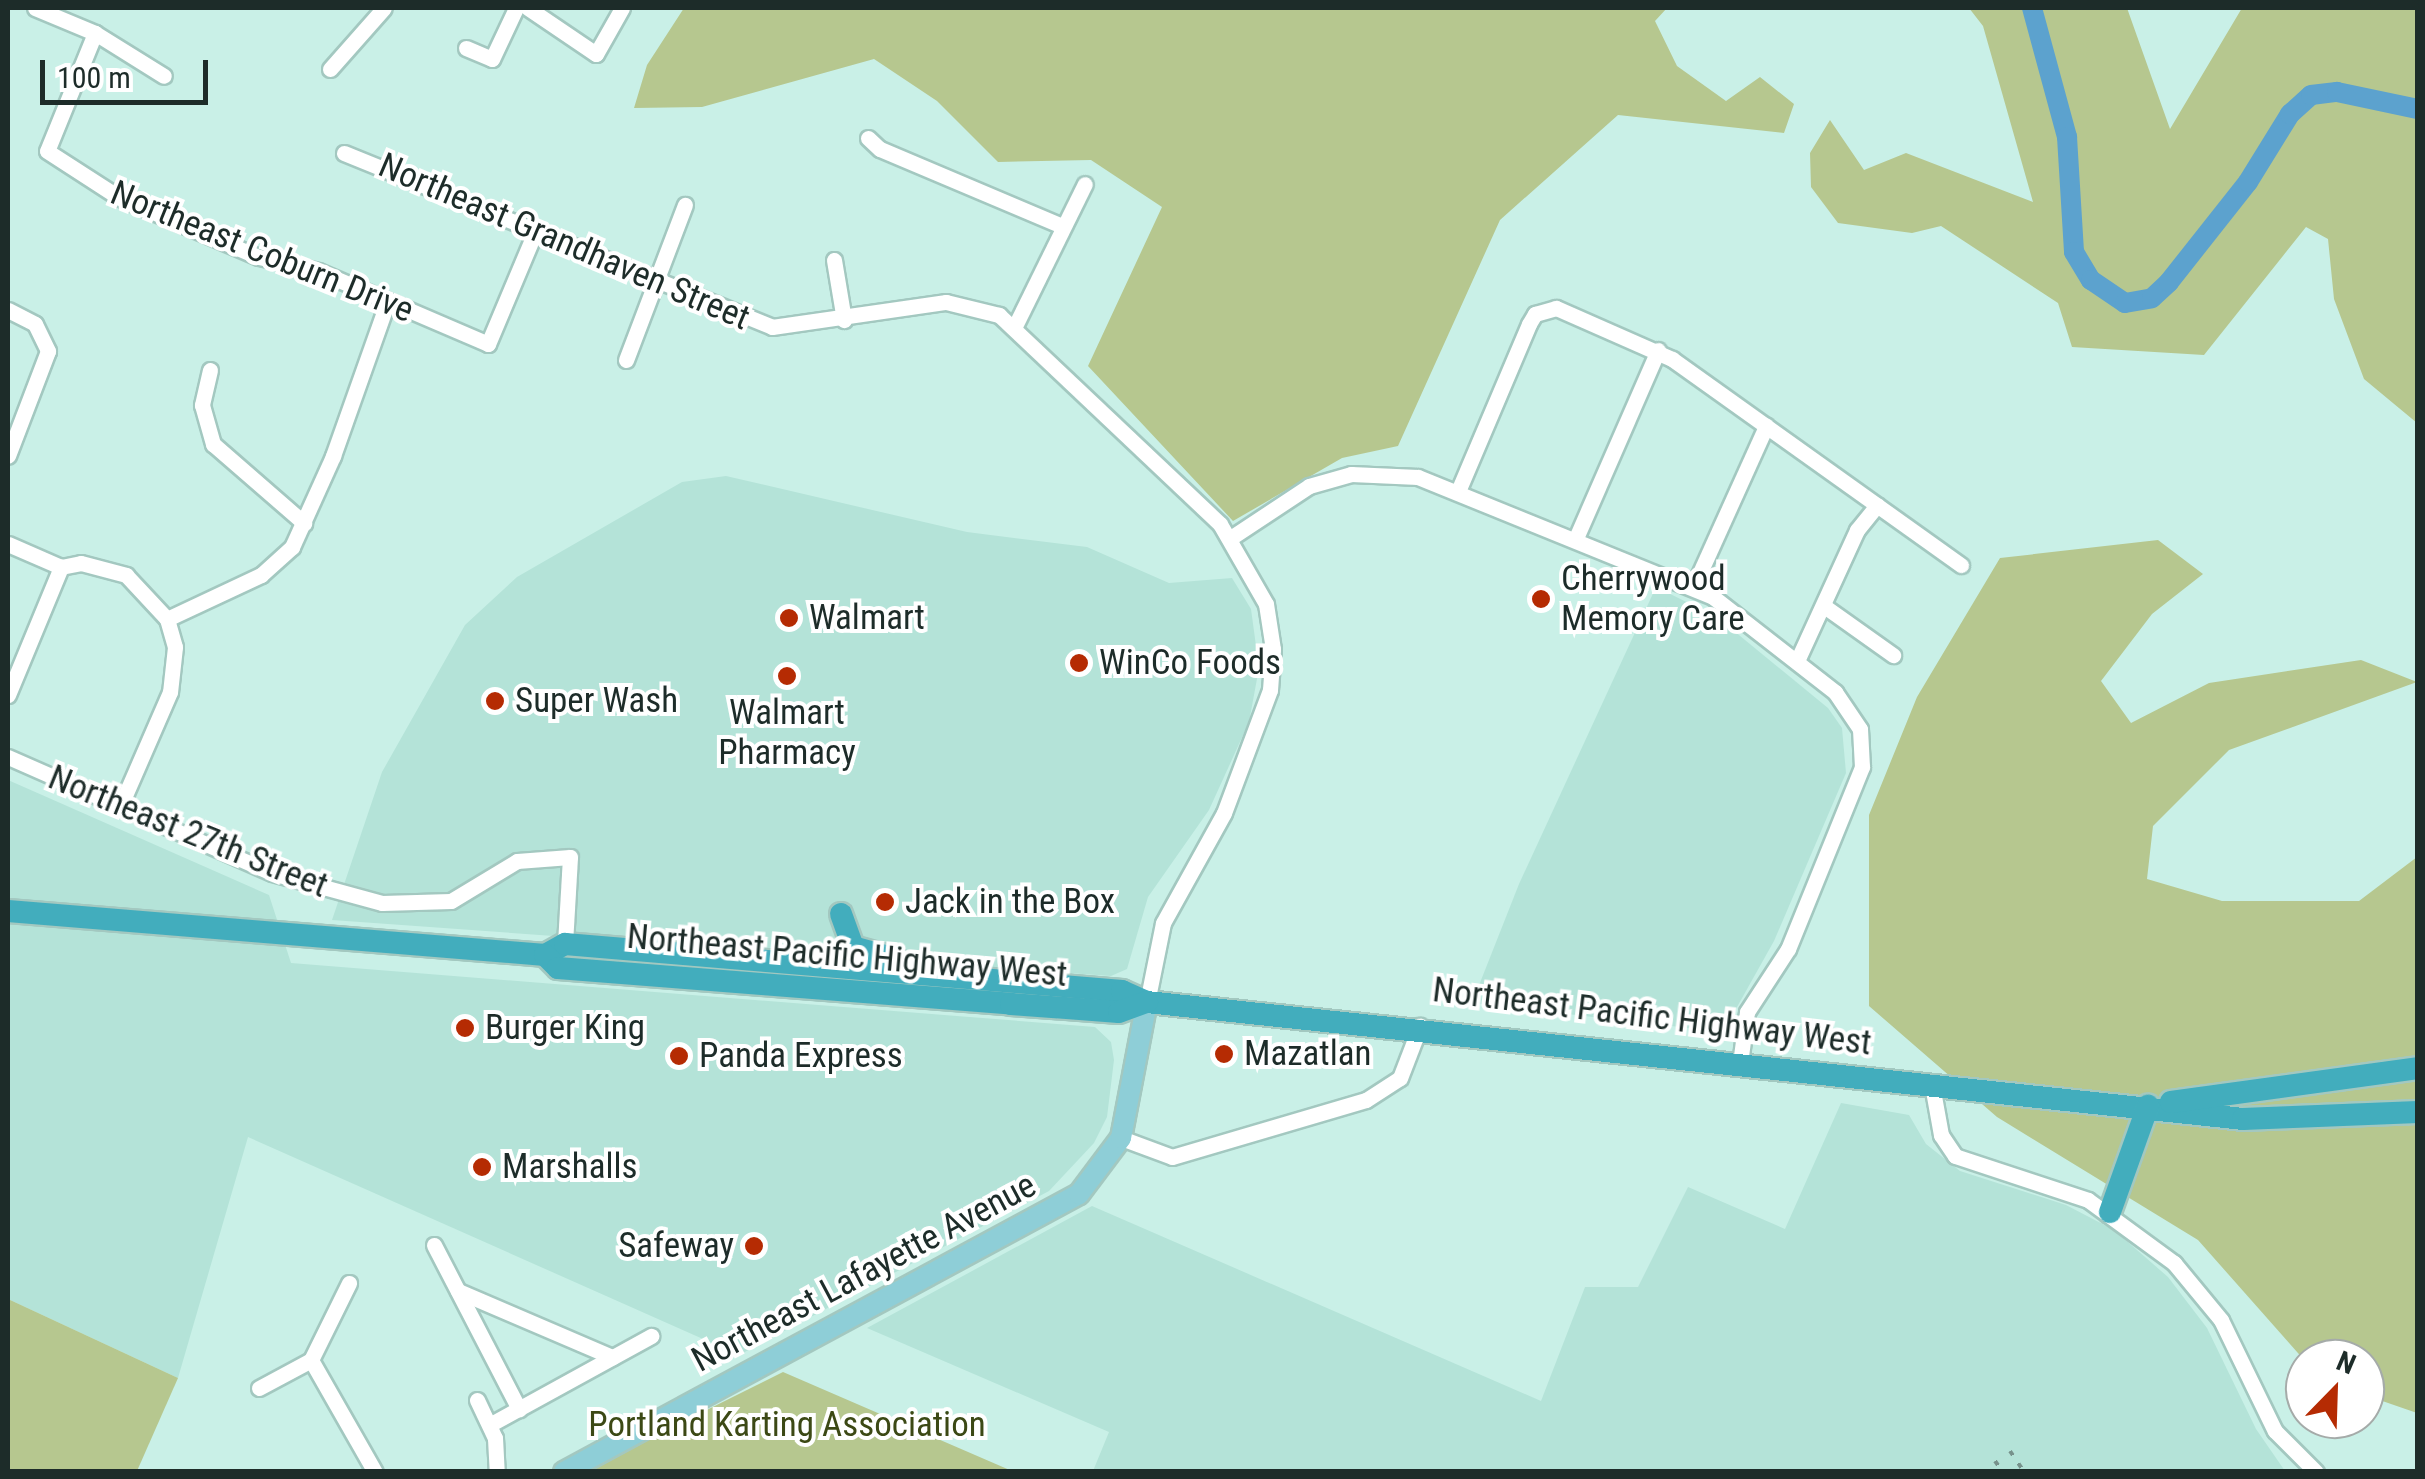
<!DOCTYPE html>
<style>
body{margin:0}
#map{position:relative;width:2425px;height:1479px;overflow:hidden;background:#c9f0e7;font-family:"Roboto Condensed",sans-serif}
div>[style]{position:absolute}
.built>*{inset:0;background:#b4e3d8}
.green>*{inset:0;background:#b6c78f}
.river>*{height:20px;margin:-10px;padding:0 10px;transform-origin:10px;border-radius:10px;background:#5ca2ce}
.roads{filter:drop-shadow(2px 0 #a3c8c0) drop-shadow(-2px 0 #a3c8c0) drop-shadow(0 2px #a3c8c0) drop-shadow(0 -2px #a3c8c0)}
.minor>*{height:15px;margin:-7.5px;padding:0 7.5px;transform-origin:7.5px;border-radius:7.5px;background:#fff}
.major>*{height:20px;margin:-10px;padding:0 10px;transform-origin:10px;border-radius:10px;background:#8eced7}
.highway>*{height:22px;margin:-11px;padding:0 11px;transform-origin:11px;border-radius:11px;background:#42adbd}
.rail>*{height:4px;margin-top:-2px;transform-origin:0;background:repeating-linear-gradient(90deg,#77928c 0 5px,transparent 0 15px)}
.dots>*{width:28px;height:28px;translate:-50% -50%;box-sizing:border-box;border:5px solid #fff;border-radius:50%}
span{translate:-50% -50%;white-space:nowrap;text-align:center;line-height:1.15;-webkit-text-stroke:8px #fff;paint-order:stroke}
.street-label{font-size:35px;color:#1d2c29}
.poi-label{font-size:35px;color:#1d2c29}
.left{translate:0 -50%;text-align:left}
.right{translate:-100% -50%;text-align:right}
.park-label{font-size:35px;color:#3c4915}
.frame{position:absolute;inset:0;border:10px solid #1d2c29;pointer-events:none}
.north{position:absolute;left:2285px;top:1339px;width:100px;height:100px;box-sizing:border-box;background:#fff;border:2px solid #a5aba9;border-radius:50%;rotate:23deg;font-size:28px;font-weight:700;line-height:40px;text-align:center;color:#1d2c29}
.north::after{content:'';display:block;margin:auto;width:35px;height:45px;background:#b52b03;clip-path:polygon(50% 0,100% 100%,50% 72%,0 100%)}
.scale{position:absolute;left:40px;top:60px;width:168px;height:45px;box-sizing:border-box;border:5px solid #1d2c29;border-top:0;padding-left:12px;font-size:30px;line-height:35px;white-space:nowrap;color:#1d2c29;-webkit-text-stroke:8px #fff;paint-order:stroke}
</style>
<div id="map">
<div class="built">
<div style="clip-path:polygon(726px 476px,967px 532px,1087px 547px,1169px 583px,1232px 578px,1251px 609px,1259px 668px,1249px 722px,1209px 810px,1148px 897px,1127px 969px,1111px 976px,332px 920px,382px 772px,465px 625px,517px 577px,682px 482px)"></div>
<div style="clip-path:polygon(1656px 587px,1717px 617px,1828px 708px,1842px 728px,1846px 773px,1774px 941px,1723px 1032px,1472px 1003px,1519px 884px)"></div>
<div style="clip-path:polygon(8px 780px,269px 895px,291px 963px,1095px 1027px,1111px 1042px,1114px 1060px,1107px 1117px,1094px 1143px,1049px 1191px,739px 1355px,248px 1137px,178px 1378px,8px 1299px)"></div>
<div style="clip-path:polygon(1841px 1103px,1909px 1115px,1926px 1144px,1960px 1171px,2066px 1205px,2114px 1230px,2168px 1277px,2207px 1328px,2256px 1429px,2285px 1471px,1093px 1471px,1109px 1432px,867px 1328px,1092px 1206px,1541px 1401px,1585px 1287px,1638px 1287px,1688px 1187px,1785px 1229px)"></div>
</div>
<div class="green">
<div style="clip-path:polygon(684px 8px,1667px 8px,1655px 21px,1677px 66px,1726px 101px,1760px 77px,1794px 104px,1784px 133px,1618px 115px,1500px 220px,1398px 446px,1342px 458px,1233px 521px,1088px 366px,1162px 207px,1091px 160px,998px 162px,937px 101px,874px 59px,702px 107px,634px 108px,647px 65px)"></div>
<div style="clip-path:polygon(1969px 8px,2127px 8px,2170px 129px,2242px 8px,2417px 8px,2417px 423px,2364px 379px,2334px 299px,2328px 239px,2306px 227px,2204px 355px,2072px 347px,2058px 303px,1941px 226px,1912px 233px,1838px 223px,1811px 187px,1810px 153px,1830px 120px,1864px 170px,1906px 153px,2033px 202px,1983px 26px)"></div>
<div style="clip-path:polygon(2158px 540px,2203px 574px,2152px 614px,2101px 681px,2131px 723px,2209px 683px,2361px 660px,2417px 682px,2229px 750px,2153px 826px,2147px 879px,2222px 901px,2359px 901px,2417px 857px,2417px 1413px,2365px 1395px,2365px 1359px,2305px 1361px,2198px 1240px,1997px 1117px,1869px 1006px,1869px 815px,1917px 697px,2000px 558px)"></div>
<div style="clip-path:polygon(8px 1299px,178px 1378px,137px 1471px,8px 1471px)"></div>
<div style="clip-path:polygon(783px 1372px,1012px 1471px,582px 1472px)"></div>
</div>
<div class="river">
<div style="left:2032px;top:8px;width:134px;rotate:74.8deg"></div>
<div style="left:2067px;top:137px;width:115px;rotate:86.5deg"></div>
<div style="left:2074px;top:252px;width:33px;rotate:59deg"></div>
<div style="left:2091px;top:280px;width:41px;rotate:34.1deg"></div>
<div style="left:2125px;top:303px;width:27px;rotate:-10deg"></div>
<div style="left:2152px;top:298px;width:23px;rotate:-43deg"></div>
<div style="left:2169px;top:282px;width:127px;rotate:-51.7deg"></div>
<div style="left:2248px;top:182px;width:80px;rotate:-58.3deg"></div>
<div style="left:2290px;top:114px;width:28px;rotate:-42deg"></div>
<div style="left:2311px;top:95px;width:26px;rotate:-7deg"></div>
<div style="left:2337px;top:92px;width:83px;rotate:11.9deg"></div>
</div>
<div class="roads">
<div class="minor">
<div style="left:35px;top:8px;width:65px;rotate:22.6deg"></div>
<div style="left:95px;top:33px;width:81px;rotate:31.9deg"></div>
<div style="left:528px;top:8px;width:82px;rotate:34.1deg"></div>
<div style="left:596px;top:54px;width:53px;rotate:-60.5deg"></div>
<div style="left:95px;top:33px;width:127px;rotate:112.1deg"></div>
<div style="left:47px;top:151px;width:85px;rotate:32.9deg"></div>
<div style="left:118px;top:197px;width:153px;rotate:23.1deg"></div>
<div style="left:259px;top:257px;width:61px;rotate:13.3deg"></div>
<div style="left:318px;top:271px;width:185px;rotate:23.2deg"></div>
<div style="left:488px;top:344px;width:124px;rotate:-67.2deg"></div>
<div style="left:466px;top:48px;width:28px;rotate:23deg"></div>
<div style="left:492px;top:59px;width:56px;rotate:-64.8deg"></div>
<div style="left:330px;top:69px;width:81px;rotate:-48.5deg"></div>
<div style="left:868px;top:138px;width:16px;rotate:43deg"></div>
<div style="left:880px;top:149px;width:198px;rotate:22.9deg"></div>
<div style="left:344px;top:153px;width:462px;rotate:22.1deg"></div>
<div style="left:772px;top:327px;width:176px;rotate:-8.2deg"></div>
<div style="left:946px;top:302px;width:55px;rotate:13.8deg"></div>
<div style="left:999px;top:315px;width:304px;rotate:43.4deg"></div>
<div style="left:1220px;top:524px;width:92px;rotate:60.1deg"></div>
<div style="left:1266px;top:604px;width:46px;rotate:81.2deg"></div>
<div style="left:1273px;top:649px;width:41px;rotate:94.2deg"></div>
<div style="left:1270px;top:690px;width:131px;rotate:110.5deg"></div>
<div style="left:1224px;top:813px;width:126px;rotate:119deg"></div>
<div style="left:1163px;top:923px;width:81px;rotate:101.4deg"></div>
<div style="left:834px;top:260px;width:61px;rotate:80.5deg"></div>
<div style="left:8px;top:310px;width:30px;rotate:27deg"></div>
<div style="left:35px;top:324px;width:30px;rotate:64deg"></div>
<div style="left:48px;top:351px;width:112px;rotate:110.9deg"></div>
<div style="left:1015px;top:326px;width:158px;rotate:-63.8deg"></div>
<div style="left:626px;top:360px;width:166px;rotate:-69.2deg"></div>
<div style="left:210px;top:370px;width:36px;rotate:103deg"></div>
<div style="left:202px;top:405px;width:41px;rotate:74.2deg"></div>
<div style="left:213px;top:444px;width:121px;rotate:41deg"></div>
<div style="left:1459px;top:489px;width:179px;rotate:-67deg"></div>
<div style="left:1529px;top:324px;width:12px;rotate:-59deg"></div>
<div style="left:1535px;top:314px;width:22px;rotate:-16deg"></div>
<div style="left:1556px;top:308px;width:127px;rotate:23.7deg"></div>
<div style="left:1672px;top:359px;width:355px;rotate:35.5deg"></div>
<div style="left:1232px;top:537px;width:92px;rotate:-33.5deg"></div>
<div style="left:1309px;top:486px;width:44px;rotate:-15.9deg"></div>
<div style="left:1351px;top:474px;width:67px;rotate:2.6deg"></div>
<div style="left:1418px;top:477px;width:318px;rotate:22.1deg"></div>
<div style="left:1713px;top:597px;width:155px;rotate:37.9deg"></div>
<div style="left:1835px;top:692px;width:45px;rotate:56deg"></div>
<div style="left:1860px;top:729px;width:38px;rotate:87deg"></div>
<div style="left:1862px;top:767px;width:196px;rotate:112.1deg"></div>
<div style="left:1788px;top:949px;width:75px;rotate:123.1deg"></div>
<div style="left:1747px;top:1012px;width:51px;rotate:97.8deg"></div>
<div style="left:1576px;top:538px;width:205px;rotate:-66.4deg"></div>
<div style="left:8px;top:544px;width:58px;rotate:23.5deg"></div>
<div style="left:61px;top:567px;width:20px;rotate:-11deg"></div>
<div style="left:81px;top:563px;width:47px;rotate:14.9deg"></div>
<div style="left:126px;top:575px;width:60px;rotate:47deg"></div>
<div style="left:167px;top:619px;width:29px;rotate:74deg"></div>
<div style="left:175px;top:647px;width:45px;rotate:96.3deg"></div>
<div style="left:170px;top:692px;width:125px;rotate:113.5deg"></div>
<div style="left:1693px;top:588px;width:178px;rotate:-65.7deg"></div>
<div style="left:1824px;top:606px;width:85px;rotate:35.4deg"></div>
<div style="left:167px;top:619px;width:104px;rotate:-25.1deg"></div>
<div style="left:261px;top:575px;width:42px;rotate:-42.1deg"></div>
<div style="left:292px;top:547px;width:100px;rotate:-65.7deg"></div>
<div style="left:333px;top:456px;width:164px;rotate:-70.5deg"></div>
<div style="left:1797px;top:661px;width:144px;rotate:-65.4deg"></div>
<div style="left:1857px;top:530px;width:32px;rotate:-51deg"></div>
<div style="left:8px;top:695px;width:139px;rotate:-67.5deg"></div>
<div style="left:8px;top:757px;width:288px;rotate:23.7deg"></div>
<div style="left:272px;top:873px;width:114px;rotate:15.3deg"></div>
<div style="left:382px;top:903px;width:69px;rotate:-1.7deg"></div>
<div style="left:451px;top:901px;width:77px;rotate:-31.2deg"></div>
<div style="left:517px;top:861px;width:53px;rotate:-4.3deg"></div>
<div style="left:570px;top:857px;width:87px;rotate:93.3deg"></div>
<div style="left:1932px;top:1085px;width:51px;rotate:79.8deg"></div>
<div style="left:1941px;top:1135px;width:25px;rotate:56deg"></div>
<div style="left:1955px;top:1156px;width:140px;rotate:18.3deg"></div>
<div style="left:2088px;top:1200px;width:107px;rotate:36.2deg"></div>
<div style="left:2174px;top:1263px;width:74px;rotate:50.5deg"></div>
<div style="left:2221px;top:1320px;width:123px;rotate:64.1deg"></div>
<div style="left:2275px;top:1431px;width:58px;rotate:45deg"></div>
<div style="left:1121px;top:1138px;width:54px;rotate:20.4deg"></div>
<div style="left:1172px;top:1157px;width:202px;rotate:-16.4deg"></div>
<div style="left:1366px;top:1100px;width:40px;rotate:-32.9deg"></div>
<div style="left:1400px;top:1078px;width:56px;rotate:-69deg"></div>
<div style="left:434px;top:1245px;width:185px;rotate:62.6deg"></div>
<div style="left:458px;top:1291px;width:168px;rotate:23.2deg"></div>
<div style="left:311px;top:1360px;width:86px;rotate:-63.7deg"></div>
<div style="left:259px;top:1388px;width:59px;rotate:-28.3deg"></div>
<div style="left:311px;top:1360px;width:129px;rotate:60.3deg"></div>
<div style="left:477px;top:1400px;width:42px;rotate:64.7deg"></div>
<div style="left:495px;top:1438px;width:34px;rotate:87deg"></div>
<div style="left:491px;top:1424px;width:183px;rotate:-28.8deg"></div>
</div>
<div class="major">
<div style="left:564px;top:1472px;width:585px;rotate:-28.36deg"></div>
<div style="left:1079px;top:1194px;width:70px;rotate:-53.1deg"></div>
<div style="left:1121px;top:1138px;width:138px;rotate:-79.2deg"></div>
</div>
<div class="highway">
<div style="left:8px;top:911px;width:539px;rotate:4.68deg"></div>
<div style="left:545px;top:955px;width:23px;rotate:-29deg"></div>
<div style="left:565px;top:944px;width:559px;rotate:4.82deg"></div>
<div style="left:1122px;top:991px;width:27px;rotate:24deg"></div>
<div style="left:1147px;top:1002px;width:1102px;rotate:6.09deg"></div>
<div style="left:2243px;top:1119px;width:175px;rotate:-2.3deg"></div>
<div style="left:841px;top:914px;width:35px;rotate:70deg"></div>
<div style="left:853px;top:947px;width:45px;rotate:15.6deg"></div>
<div style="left:545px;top:955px;width:18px;rotate:45deg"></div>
<div style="left:558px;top:968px;width:454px;rotate:4.5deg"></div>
<div style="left:1011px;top:1004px;width:108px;rotate:4.2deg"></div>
<div style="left:1119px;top:1012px;width:30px;rotate:-20deg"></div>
<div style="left:2171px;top:1102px;width:249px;rotate:-7.8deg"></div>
<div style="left:2110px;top:1212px;width:113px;rotate:-70.3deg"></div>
</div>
</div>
<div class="rail">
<div style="left:2010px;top:1451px;width:25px;rotate:56deg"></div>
<div style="left:1995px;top:1461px;width:14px;rotate:54deg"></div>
</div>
<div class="dots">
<div style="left:1541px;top:599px;background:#b52b03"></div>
<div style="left:789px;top:618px;background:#b52b03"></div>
<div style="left:1079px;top:663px;background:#b52b03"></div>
<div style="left:787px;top:676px;background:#b52b03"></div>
<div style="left:495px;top:701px;background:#b52b03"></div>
<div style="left:885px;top:902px;background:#b52b03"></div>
<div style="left:465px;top:1028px;background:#b52b03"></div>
<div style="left:1224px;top:1054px;background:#b52b03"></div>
<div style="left:679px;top:1056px;background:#b52b03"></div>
<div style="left:482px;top:1167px;background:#b52b03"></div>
<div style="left:754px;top:1246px;background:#b52b03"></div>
</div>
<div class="street-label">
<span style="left:564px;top:242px;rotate:23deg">Northeast Grandhaven Street</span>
<span style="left:262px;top:252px;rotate:22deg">Northeast Coburn Drive</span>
<span style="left:188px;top:832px;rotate:22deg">Northeast 27th Street</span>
<span style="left:847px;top:956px;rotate:5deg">Northeast Pacific Highway West</span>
<span style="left:1652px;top:1017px;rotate:7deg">Northeast Pacific Highway West</span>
<span style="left:864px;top:1273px;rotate:-28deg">Northeast Lafayette Avenue</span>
</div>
<div class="poi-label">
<span class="left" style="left:1561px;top:599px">Cherrywood<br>Memory Care</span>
<span class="left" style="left:809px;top:618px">Walmart</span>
<span class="left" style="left:1099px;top:663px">WinCo Foods</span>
<span class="left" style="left:515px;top:701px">Super Wash</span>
<span style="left:787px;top:733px">Walmart<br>Pharmacy</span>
<span class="left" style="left:905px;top:902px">Jack in the Box</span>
<span class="left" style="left:485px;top:1028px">Burger King</span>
<span class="left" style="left:1244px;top:1054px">Mazatlan</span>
<span class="left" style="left:699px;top:1056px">Panda Express</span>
<span class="left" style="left:502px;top:1167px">Marshalls</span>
<span class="right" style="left:734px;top:1246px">Safeway</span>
</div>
<div class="park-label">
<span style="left:787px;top:1425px">Portland Karting Association</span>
</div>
<div class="frame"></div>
<div class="north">N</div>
<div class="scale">100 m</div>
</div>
